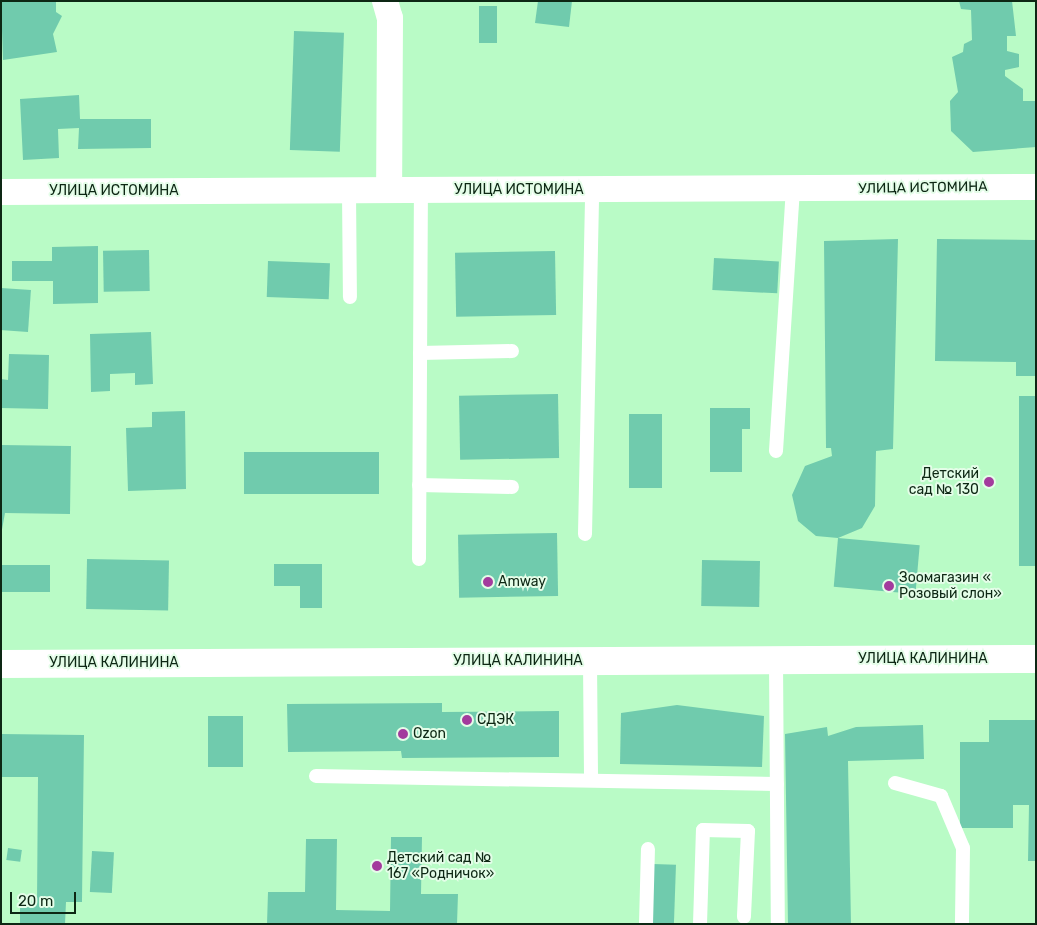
<!DOCTYPE html>
<meta charset="utf-8">
<style>
body{margin:0}
#map{position:relative;width:1037px;height:925px;overflow:hidden;background:#b9fbc6;font-family:Rubik,sans-serif}
div>[style]{position:absolute}
.building>*{inset:0;background:#70cbad;transform-origin:0 0}
.service>*{height:14px;margin:-7px;padding:0 7px;transform-origin:7px;border-radius:7px;background:#fff}
.minor>*{height:26px;margin:-13px;padding:0 13px;transform-origin:13px;border-radius:13px;background:#fff}
.primary>*{height:28px;margin:-14px;padding:0 14px;transform-origin:14px;border-radius:14px;background:#fff}
.dots>*{width:14px;height:14px;translate:-50% -50%;box-sizing:border-box;border:2px solid #e4fde8;border-radius:50%}
span{translate:-50% -50%;white-space:nowrap;text-align:center;line-height:1.15;-webkit-text-stroke:4px #e4fde8;paint-order:stroke}
.street-label{font-size:14px;color:#0d2714}
.poi-label{font-size:14px;color:#0d2714}
.right{translate:-100% -50%;text-align:right}
.left{translate:0 -50%;text-align:left}
.frame{position:absolute;inset:0;border:2px solid #0d2714;pointer-events:none}
.scale{position:absolute;left:10px;top:892px;width:66px;height:22px;box-sizing:border-box;border:2px solid #0d2714;border-top:0;padding-left:6px;font-size:15px;line-height:18px;white-space:nowrap;color:#0d2714;-webkit-text-stroke:4px #e4fde8;paint-order:stroke}
</style>
<div id="map">
<div class="building">
<div style="clip-path:polygon(1px 1px,56px 1px,56px 12px,62px 16px,53px 34px,57px 52px,3px 60px)"></div>
<div style="clip-path:polygon(538px 1px,572px 1px,569px 27px,535px 23px)"></div>
<div style="clip-path:polygon(959px 1px,1012px 1px,1016px 36px,1007px 36px,1007px 51px,1019px 54px,1019px 67px,1005px 70px,1005px 76px,1023px 89px,1023px 101px,1036px 101px,1036px 147px,973px 152px,951px 131px,950px 101px,958px 92px,952px 57px,963px 52px,964px 44px,972px 40px,971px 10px,961px 9px)"></div>
<div style="left:479px;top:6px;width:18px;height:37px"></div>
<div style="left:294px;top:31px;width:50px;height:119px;rotate:2deg"></div>
<div style="clip-path:polygon(79px 95px,80px 119px,151px 119px,151px 148px,78px 149px,79px 128px,58px 129px,59px 158px,23px 160px,20px 99px)"></div>
<div style="clip-path:polygon(898px 239px,893px 449px,876px 451px,875px 506px,862px 528px,838px 538px,816px 536px,798px 521px,792px 495px,805px 466px,832px 456px,831px 448px,826px 448px,824px 241px)"></div>
<div style="clip-path:polygon(937px 239px,1036px 240px,1036px 376px,1016px 376px,1016px 362px,935px 361px)"></div>
<div style="clip-path:polygon(98px 246px,98px 303px,53px 304px,53px 281px,12px 281px,12px 261px,52px 261px,52px 247px)"></div>
<div style="left:149px;top:250px;width:41px;height:46px;rotate:89deg"></div>
<div style="left:555px;top:251px;width:64px;height:100px;rotate:89deg"></div>
<div style="left:714px;top:258px;width:65px;height:32px;rotate:3deg"></div>
<div style="left:268px;top:261px;width:62px;height:36px;rotate:2deg"></div>
<div style="left:1px;top:288px;width:30px;height:42px;rotate:4deg"></div>
<div style="clip-path:polygon(151px 332px,153px 384px,135px 385px,135px 373px,110px 374px,110px 391px,91px 392px,90px 334px)"></div>
<div style="clip-path:polygon(9px 354px,49px 355px,48px 409px,1px 408px,1px 379px,8px 380px)"></div>
<div style="left:558px;top:394px;width:64px;height:99px;rotate:89deg"></div>
<div style="left:1019px;top:396px;width:17px;height:170px"></div>
<div style="clip-path:polygon(710px 408px,750px 408px,750px 429px,742px 429px,742px 472px,710px 472px)"></div>
<div style="clip-path:polygon(185px 411px,186px 489px,128px 491px,126px 428px,152px 427px,152px 412px)"></div>
<div style="left:629px;top:414px;width:33px;height:74px"></div>
<div style="clip-path:polygon(1px 445px,71px 446px,70px 514px,5px 513px,1px 535px)"></div>
<div style="left:379px;top:452px;width:42px;height:135px;rotate:90deg"></div>
<div style="left:557px;top:533px;width:63px;height:99px;rotate:89deg"></div>
<div style="left:838px;top:538px;width:82px;height:49px;rotate:5deg"></div>
<div style="left:87px;top:559px;width:82px;height:50px;rotate:1deg"></div>
<div style="left:702px;top:560px;width:58px;height:46px;rotate:1deg"></div>
<div style="clip-path:polygon(274px 564px,322px 564px,322px 608px,300px 608px,300px 586px,274px 586px)"></div>
<div style="left:2px;top:565px;width:48px;height:27px"></div>
<div style="clip-path:polygon(442px 703px,442px 712px,559px 711px,559px 757px,402px 758px,401px 751px,288px 752px,287px 704px)"></div>
<div style="clip-path:polygon(677px 705px,764px 716px,762px 767px,620px 764px,621px 713px)"></div>
<div style="left:208px;top:716px;width:35px;height:51px"></div>
<div style="clip-path:polygon(989px 720px,1036px 720px,1036px 861px,1028px 861px,1029px 805px,1013px 805px,1013px 828px,960px 828px,960px 742px,989px 742px)"></div>
<div style="clip-path:polygon(923px 725px,924px 759px,848px 761px,851px 924px,788px 924px,785px 734px,827px 727px,828px 736px,856px 727px)"></div>
<div style="clip-path:polygon(1px 734px,84px 735px,82px 902px,66px 902px,65px 924px,20px 924px,20px 901px,37px 902px,38px 777px,1px 777px)"></div>
<div style="clip-path:polygon(391px 837px,422px 837px,421px 894px,458px 894px,457px 924px,267px 924px,268px 892px,305px 892px,306px 839px,337px 839px,336px 910px,390px 911px)"></div>
<div style="left:8px;top:848px;width:14px;height:12px;rotate:8deg"></div>
<div style="left:92px;top:851px;width:22px;height:41px;rotate:3deg"></div>
<div style="left:653px;top:864px;width:23px;height:60px;rotate:2deg"></div>
</div>
<div class="service">
<div style="left:349px;top:191px;width:106px;rotate:89.5deg"></div>
<div style="left:420px;top:353px;width:92px;rotate:-1.2deg"></div>
<div style="left:776px;top:451px;width:263px;rotate:-86.3deg"></div>
<div style="left:419px;top:485px;width:93px;rotate:1.2deg"></div>
<div style="left:585px;top:534px;width:344px;rotate:-88.8deg"></div>
<div style="left:419px;top:559px;width:369px;rotate:-89.7deg"></div>
<div style="left:776px;top:660px;width:264px;rotate:89.6deg"></div>
<div style="left:590px;top:661px;width:117px;rotate:89.5deg"></div>
<div style="left:316px;top:776px;width:461px;rotate:1deg"></div>
<div style="left:895px;top:783px;width:48px;rotate:15.8deg"></div>
<div style="left:941px;top:796px;width:56px;rotate:67.1deg"></div>
<div style="left:963px;top:848px;width:76px;rotate:90.8deg"></div>
<div style="left:646px;top:924px;width:75px;rotate:-88.5deg"></div>
<div style="left:700px;top:924px;width:94px;rotate:-88.2deg"></div>
<div style="left:703px;top:830px;width:45px;rotate:1.3deg"></div>
<div style="left:748px;top:831px;width:86px;rotate:92.7deg"></div>
</div>
<div class="minor">
<div style="left:385px;top:1px;width:18px;rotate:74deg"></div>
<div style="left:390px;top:18px;width:172px;rotate:90.3deg"></div>
<div style="left:1px;top:192px;width:1035px;rotate:-0.28deg"></div>
</div>
<div class="primary">
<div style="left:1px;top:664px;width:1035px;rotate:-0.28deg"></div>
</div>
<div class="dots">
<div style="left:989px;top:482px;background:#a33b9d"></div>
<div style="left:488px;top:582px;background:#a33b9d"></div>
<div style="left:889px;top:586px;background:#a33b9d"></div>
<div style="left:467px;top:720px;background:#a33b9d"></div>
<div style="left:403px;top:734px;background:#a33b9d"></div>
<div style="left:377px;top:866px;background:#a33b9d"></div>
</div>
<div class="street-label">
<span style="left:923px;top:188px;rotate:-1deg">УЛИЦА ИСТОМИНА</span>
<span style="left:519px;top:190px">УЛИЦА ИСТОМИНА</span>
<span style="left:114px;top:191px">УЛИЦА ИСТОМИНА</span>
<span style="left:923px;top:659px">УЛИЦА КАЛИНИНА</span>
<span style="left:518px;top:661px">УЛИЦА КАЛИНИНА</span>
<span style="left:114px;top:663px">УЛИЦА КАЛИНИНА</span>
</div>
<div class="poi-label">
<span class="right" style="left:979px;top:482px">Детский<br>сад № 130</span>
<span class="left" style="left:899px;top:586px">Зоомагазин «<br>Розовый слон»</span>
<span class="left" style="left:498px;top:582px">Amway</span>
<span class="left" style="left:477px;top:720px">СДЭК</span>
<span class="left" style="left:413px;top:734px">Ozon</span>
<span class="left" style="left:387px;top:866px">Детский сад №<br>167 «Родничок»</span>
</div>
<div class="frame"></div>
<div class="scale">20 m</div>
</div>
